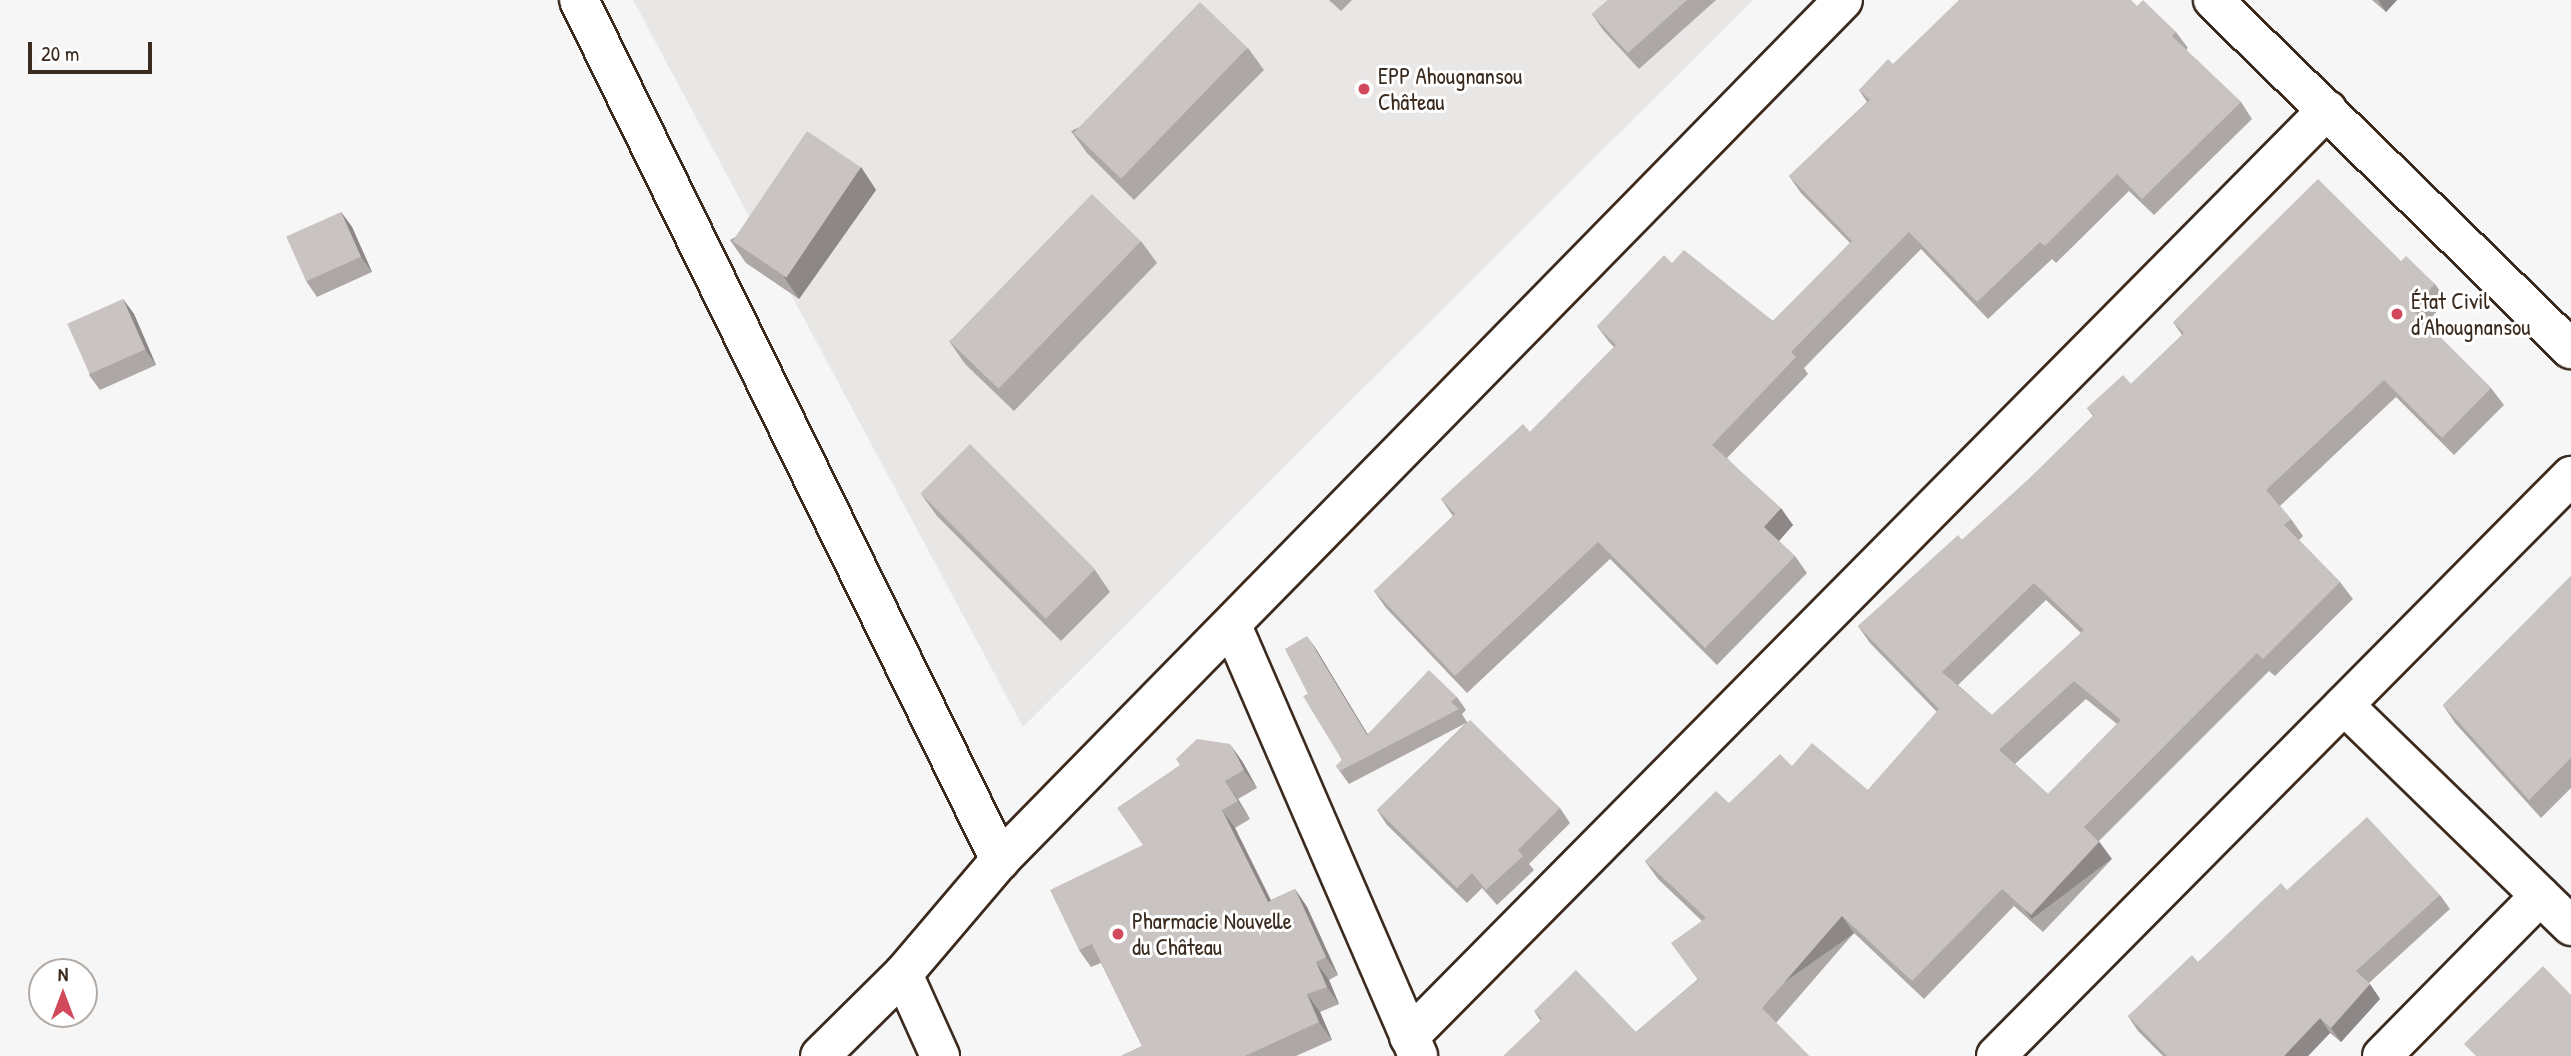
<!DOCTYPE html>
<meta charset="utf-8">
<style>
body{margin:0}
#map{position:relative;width:2571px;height:1056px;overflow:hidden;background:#f7f6f6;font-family:"Patrick Hand",sans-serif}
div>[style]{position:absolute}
.built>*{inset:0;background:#e9e7e6}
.roads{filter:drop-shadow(2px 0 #3b2a1e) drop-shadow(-2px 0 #3b2a1e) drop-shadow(0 2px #3b2a1e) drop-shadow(0 -2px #3b2a1e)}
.minor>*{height:38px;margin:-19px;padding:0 19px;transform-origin:19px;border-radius:19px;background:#fff}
.wall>*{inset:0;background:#ada8a6}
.shaded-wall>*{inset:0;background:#8d8887;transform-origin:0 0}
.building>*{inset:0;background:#c9c3c1;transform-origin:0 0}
.dots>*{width:19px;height:19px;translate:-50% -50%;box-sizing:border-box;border:4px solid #fff;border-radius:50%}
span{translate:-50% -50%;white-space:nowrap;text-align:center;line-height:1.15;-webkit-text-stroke:6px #fff;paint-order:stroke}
.poi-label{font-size:23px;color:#3b2a1e}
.left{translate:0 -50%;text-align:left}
.north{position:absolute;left:28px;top:958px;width:70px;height:70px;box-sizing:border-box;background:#fff;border:2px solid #b1aaa5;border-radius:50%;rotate:0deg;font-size:19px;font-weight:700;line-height:28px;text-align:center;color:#3b2a1e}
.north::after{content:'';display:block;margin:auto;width:24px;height:32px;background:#d1495b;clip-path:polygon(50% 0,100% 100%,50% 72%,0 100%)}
.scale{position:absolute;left:28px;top:42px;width:124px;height:32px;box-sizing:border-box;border:4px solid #3b2a1e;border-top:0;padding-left:9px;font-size:21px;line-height:24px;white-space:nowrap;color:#3b2a1e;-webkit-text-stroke:5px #fff;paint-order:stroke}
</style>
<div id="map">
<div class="built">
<div style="clip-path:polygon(633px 0,1753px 0,1023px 727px)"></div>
</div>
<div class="roads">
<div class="minor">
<div style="left:579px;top:0;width:958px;rotate:63.92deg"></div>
<div style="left:2213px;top:0;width:500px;rotate:44.3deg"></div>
<div style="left:1233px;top:628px;width:466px;rotate:66.6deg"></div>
<div style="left:2344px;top:705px;width:317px;rotate:44.2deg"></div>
<div style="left:903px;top:974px;width:90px;rotate:65.7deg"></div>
<div style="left:1409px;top:1037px;width:1305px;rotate:-45.28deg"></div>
<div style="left:820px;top:1056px;width:117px;rotate:-44.7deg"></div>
<div style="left:903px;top:974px;width:150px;rotate:-49.6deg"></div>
<div style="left:1000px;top:860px;width:1204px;rotate:-45.57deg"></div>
<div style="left:1996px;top:1056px;width:817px;rotate:-45.25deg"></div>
<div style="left:2382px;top:1056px;width:225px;rotate:-45.4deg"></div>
</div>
</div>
<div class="wall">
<div style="clip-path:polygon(1329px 0,1352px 0,1341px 11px)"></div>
<div style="clip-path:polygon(1608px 0,1716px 0,1639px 69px,1603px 30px,1592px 14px)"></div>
<div style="clip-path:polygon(2372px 0,2397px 0,2386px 12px)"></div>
<div style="clip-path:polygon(2137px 6px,2176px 32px,2188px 48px,2186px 50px,2241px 102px,2252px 119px,2154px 215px,2129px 191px,2056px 263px,2052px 259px,1988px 319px,1921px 249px,1804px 368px,1808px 374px,1727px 458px,1793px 525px,1779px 541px,1795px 556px,1807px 573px,1717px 665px,1610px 559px,1467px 693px,1386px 608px,1374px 591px,1453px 516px,1441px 499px,1530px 432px,1614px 347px,1609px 342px,1597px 326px,1672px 263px,1773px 321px,1850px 243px,1801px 193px,1789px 176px,1867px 102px,1859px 90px,1893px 64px)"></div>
<div style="clip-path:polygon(1248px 48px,1264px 70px,1134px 200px,1087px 153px,1071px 131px)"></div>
<div style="clip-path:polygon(861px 167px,876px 190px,799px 299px,746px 263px,730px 240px)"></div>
<div style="clip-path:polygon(341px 212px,352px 227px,372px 272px,317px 297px,306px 281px)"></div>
<div style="clip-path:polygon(1141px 241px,1157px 263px,1014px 411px,965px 364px,949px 341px)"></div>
<div style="clip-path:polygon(evenodd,2401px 261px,2435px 284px,2447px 301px,2426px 323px,2491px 388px,2504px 405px,2454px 455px,2396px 397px,2280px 506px,2291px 519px,2303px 536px,2299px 540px,2340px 582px,2353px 599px,2275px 676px,2269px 671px,2099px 841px,2112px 859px,2043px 932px,2014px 906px,1924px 999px,1854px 933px,1776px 1023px,1809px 1056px,1540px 1020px,1534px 1011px,1636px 1032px,1697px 980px,1702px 921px,1658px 879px,1645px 861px,1792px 766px,1868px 790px,1937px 712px,1870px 643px,1858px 626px,1962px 540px,2030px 478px,2093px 416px,2087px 408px,2131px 384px,2182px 335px,2173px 322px,2401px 261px,2046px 600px,2081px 633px,1992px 715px,1958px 685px,2046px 600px,2401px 261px,2086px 699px,2117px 724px,2048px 794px,2015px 764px,2086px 699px)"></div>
<div style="clip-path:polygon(123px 299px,134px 314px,156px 365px,100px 390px,89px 375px)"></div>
<div style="clip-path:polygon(921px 494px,1095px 570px,1110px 592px,1061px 641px,937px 516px)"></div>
<div style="clip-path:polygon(2571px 576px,2571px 788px,2541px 818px,2455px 723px,2443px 705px)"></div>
<div style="clip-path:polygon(1316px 649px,1367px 734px,1457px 697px,1466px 710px,1462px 714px,1467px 722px,1560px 808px,1570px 823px,1529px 864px,1534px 870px,1497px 905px,1482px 888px,1467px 903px,1387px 825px,1377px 810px,1466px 723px,1349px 784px,1336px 766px,1342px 760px,1308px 694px)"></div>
<div style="clip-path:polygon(1242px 761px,1257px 788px,1238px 799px,1250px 819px,1235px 828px,1271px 900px,1295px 889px,1307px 907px,1338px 975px,1329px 980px,1339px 1004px,1320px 1012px,1332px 1040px,1296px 1056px,1121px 1056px,1142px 1046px,1101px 963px,1091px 967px,1079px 950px,1143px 845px)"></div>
<div style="clip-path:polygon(2287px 890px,2440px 895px,2450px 909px,2369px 983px,2380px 999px,2341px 1042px,2330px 1033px,2308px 1056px,2163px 1056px,2138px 1031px,2128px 1016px,2198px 962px)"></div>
</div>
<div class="shaded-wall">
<div style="clip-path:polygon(2378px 0,2397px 0,2386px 12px)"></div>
<div style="clip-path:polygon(861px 167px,876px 190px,799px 299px,784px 277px)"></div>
<div style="clip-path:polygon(341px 212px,352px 227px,372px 272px,361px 257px)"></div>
<div style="clip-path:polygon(123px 299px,134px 314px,156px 365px,145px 349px)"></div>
<div style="clip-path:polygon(1781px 508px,1793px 525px,1776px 544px,1764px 527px)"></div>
<div style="clip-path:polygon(1307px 636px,1316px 649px,1376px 748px,1367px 735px)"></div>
<div style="clip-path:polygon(1230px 744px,1242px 761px,1257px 788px,1244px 770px)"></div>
<div style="clip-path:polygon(1225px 781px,1238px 799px,1250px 819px,1238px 801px)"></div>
<div style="clip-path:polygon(1222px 810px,1235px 828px,1280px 919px,1268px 902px)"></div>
<div style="left:2099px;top:842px;width:21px;height:100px;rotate:53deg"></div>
<div style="clip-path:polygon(1295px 889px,1307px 907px,1338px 975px,1326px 957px)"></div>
<div style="left:1842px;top:916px;width:21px;height:122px;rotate:55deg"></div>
<div style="clip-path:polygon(1316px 962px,1329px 980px,1339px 1004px,1327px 987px)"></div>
<div style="clip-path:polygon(2370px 984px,2380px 999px,2341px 1042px,2331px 1028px)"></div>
<div style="clip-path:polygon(1307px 994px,1320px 1012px,1332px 1040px,1319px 1022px)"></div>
<div style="clip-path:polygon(2320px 1018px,2330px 1033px,2308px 1056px,2284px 1056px)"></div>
</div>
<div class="building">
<div style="clip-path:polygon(1608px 0,1687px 0,1628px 53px,1592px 14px)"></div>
<div style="clip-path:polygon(1959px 0,2131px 0,2137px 6px,2143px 0,2176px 32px,2172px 36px,2241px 102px,2142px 199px,2117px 174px,2045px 246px,2040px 242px,1977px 302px,1909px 232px,1791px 352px,1796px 357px,1712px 445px,1781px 508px,1764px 527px,1795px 556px,1705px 648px,1598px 542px,1455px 676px,1374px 591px,1455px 514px,1441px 499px,1523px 424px,1530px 432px,1616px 345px,1597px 326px,1664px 255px,1672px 263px,1684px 250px,1773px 321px,1852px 241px,1789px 176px,1870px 100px,1859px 90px,1888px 59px,1893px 64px)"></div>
<div style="left:1200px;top:2px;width:66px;height:182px;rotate:44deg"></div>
<div style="left:807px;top:131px;width:65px;height:133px;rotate:34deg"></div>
<div style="clip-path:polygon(evenodd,2318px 179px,2401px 261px,2406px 256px,2435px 284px,2411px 308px,2491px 388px,2442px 438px,2384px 380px,2266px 490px,2291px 519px,2284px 525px,2340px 582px,2263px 659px,2257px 653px,2084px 827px,2099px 842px,2031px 915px,2002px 889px,1912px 981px,1842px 916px,1762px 1008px,1809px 1056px,1503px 1056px,1542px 1019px,1534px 1011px,1576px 970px,1636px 1032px,1698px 980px,1671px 943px,1706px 918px,1645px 861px,1716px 791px,1729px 803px,1780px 754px,1792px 766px,1812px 743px,1868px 790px,1939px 709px,1858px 626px,1958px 535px,1962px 540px,2030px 478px,2094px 415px,2087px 408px,2123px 375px,2131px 384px,2184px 333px,2173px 322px,2318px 179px,2034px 583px,2084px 630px,1992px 715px,1942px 672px,2034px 583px,2318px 179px,2074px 681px,2121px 720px,2048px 794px,1999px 750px,2074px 681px)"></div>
<div style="left:1092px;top:194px;width:68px;height:205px;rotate:44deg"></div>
<div style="left:341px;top:212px;width:49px;height:60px;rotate:66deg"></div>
<div style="left:123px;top:299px;width:55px;height:61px;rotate:66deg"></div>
<div style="left:970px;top:444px;width:177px;height:70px;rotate:45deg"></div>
<div style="clip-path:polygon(2571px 576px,2571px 758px,2529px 800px,2443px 705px)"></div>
<div style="clip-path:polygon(1307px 636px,1367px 735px,1429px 670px,1457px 697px,1451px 702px,1459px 709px,1340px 771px,1336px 766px,1342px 760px,1303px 696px,1308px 694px,1285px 649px)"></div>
<div style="clip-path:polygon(1470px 720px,1560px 808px,1518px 850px,1523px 856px,1486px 890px,1472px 873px,1457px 888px,1377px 810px)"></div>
<div style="clip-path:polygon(1197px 739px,1230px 744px,1244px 770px,1225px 781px,1238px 801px,1222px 810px,1268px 902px,1295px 889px,1326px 957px,1316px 962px,1327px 987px,1307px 994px,1319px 1022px,1245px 1056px,1121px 1056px,1142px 1046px,1092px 944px,1079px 950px,1050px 890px,1143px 845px,1117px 808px,1180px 765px,1176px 759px)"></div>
<div style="clip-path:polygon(2367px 817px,2440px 895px,2356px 971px,2370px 984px,2331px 1028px,2320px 1018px,2284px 1056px,2167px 1056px,2128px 1016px,2192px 955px,2198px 962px,2281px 883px,2287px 890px)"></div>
<div style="clip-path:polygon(2543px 966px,2571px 995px,2571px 1056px,2476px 1056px,2464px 1044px)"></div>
</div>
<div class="dots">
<div style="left:1364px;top:89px;background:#d1495b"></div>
<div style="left:2397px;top:314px;background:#d1495b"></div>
<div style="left:1118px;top:934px;background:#d1495b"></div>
</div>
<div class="poi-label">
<span class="left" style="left:1378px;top:89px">EPP Ahougnansou<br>Château</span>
<span class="left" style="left:2411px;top:314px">État Civil<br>d'Ahougnansou</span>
<span class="left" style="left:1132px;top:934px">Pharmacie Nouvelle<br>du Château</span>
</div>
<div class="north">N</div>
<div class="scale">20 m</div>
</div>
